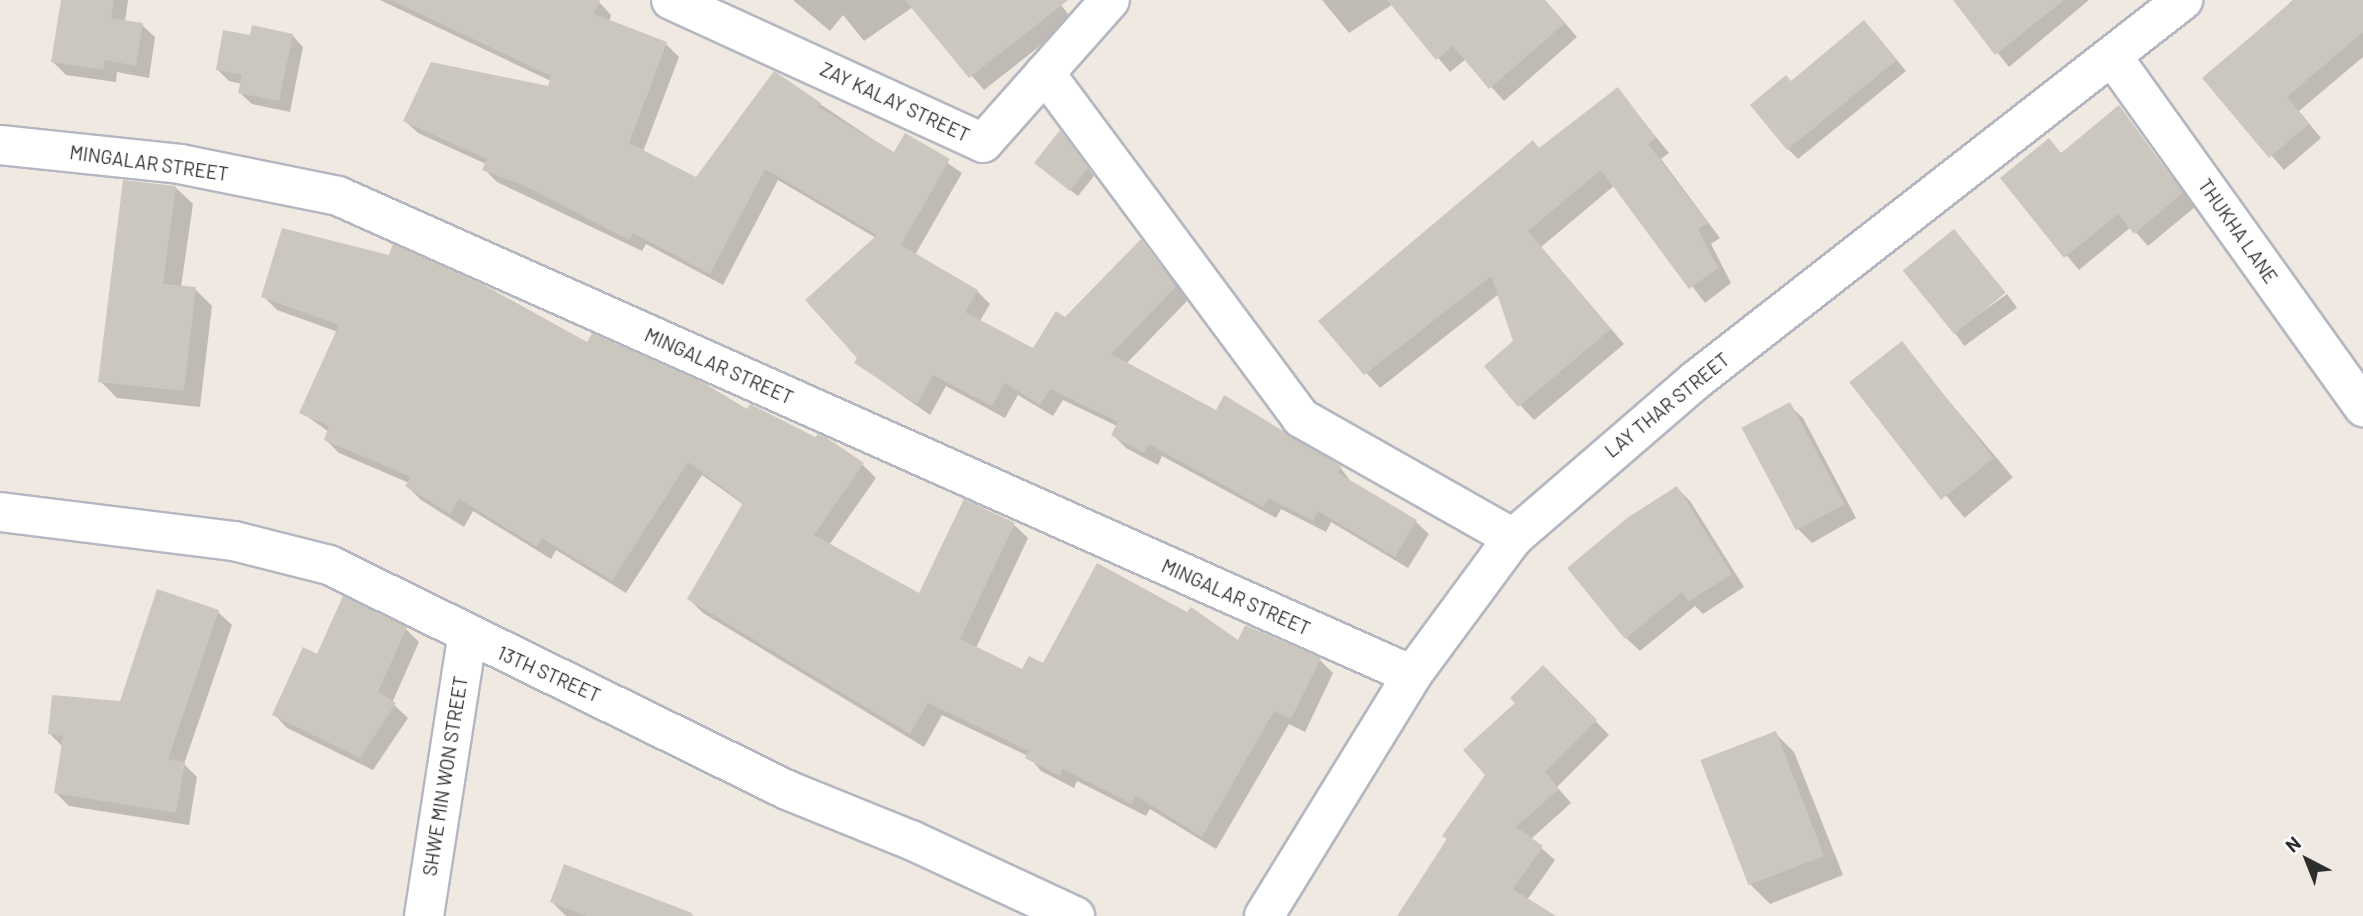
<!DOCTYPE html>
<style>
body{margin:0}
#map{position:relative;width:2363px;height:916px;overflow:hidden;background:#efe9e1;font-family:Barlow,sans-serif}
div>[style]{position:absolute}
.shadow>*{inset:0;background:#0003;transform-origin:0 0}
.building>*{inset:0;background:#cbc7bf;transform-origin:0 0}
.roads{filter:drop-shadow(2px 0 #b4b7c1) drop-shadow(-2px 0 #b4b7c1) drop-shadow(0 2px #b4b7c1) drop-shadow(0 -2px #b4b7c1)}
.minor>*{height:38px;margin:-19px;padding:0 19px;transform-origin:19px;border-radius:19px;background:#fff}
.tertiary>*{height:38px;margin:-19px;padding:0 19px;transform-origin:19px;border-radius:19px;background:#fff}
span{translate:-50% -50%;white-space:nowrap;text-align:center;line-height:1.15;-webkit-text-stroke:6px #fff;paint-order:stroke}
.street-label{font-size:19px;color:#2e2e2e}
.north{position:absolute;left:2272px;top:825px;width:70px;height:70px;-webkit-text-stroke:5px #fff;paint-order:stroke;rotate:318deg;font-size:19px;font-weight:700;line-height:28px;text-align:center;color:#2e2e2e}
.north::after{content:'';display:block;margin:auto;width:24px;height:32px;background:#2e2e2e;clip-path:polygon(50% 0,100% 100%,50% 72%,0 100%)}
</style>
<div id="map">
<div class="shadow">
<div style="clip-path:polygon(63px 0,128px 0,125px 22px,142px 25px,155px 37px,149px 78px,117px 72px,116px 82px,66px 75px,53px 62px)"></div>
<div style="clip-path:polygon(380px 0,599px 2px,611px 15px,609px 22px,666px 44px,679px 57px,643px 152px,697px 179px,820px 104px,895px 154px,906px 135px,962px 173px,915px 255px,977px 291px,990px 304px,980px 321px,1034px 351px,1141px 241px,1188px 300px,1126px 364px,1216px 413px,1225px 398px,1340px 467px,1352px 483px,1416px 522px,1429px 534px,1408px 568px,1331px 522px,1326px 532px,1281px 509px,1276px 518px,1162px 456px,1158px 465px,1126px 448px,1113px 435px,1117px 426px,1063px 400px,1053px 416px,1018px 395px,1005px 418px,946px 386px,930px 415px,856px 363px,876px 238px,778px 180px,723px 285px,646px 244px,642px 251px,497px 182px,484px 169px,486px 164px,418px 133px,405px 121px,549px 88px,551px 81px)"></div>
<div style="clip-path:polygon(793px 0,1057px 0,1073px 20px,984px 90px,913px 7px,864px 41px,843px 15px,830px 31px)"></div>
<div style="clip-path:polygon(1322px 0,1545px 0,1577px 37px,1504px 101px,1466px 59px,1450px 72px,1393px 4px,1349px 33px)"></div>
<div style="clip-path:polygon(1955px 0,2089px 0,2009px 67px)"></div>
<div style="clip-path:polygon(2293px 0,2363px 0,2363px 57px,2299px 111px,2321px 138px,2284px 170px,2205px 78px)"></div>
<div style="clip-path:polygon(1874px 32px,1906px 71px,1798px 159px,1788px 149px,1791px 82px)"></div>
<div style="clip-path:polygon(292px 35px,303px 47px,290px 112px,252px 104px,240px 93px,242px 84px,229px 81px,218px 70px,252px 37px)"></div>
<div style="clip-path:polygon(1618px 90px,1669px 153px,1661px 159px,1720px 238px,1711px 244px,1731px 283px,1705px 303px,1615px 185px,1541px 247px,1624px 344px,1534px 420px,1520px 405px,1516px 341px,1499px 294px,1380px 388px,1320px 321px)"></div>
<div style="clip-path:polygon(2118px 108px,2195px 207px,2148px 246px,2131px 227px,2079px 270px,2002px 179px,2049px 141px,2062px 154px)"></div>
<div style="clip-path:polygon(1067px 139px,1094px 176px,1078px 196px,1043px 169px)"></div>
<div style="clip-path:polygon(175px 187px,193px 204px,181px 287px,195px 289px,212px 306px,200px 407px,117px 398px,100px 381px)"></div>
<div style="clip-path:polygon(1954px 231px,2005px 292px,1954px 332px)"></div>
<div style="left:2007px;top:294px;width:17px;height:65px;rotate:54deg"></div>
<div style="clip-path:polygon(263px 296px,588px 344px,747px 411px,862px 464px,876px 478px,829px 545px,920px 595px,965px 502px,1014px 525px,1028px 538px,976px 648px,1023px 671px,1239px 643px,1320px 660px,1333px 673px,1305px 732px,1289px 724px,1216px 849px,1150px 809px,1146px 816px,1077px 781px,1074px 788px,1041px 771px,1028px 756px,942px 715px,924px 747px,703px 613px,689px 599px,744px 505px,702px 475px,626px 593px,556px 550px,551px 559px,473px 511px,464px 527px,421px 500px,407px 486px,409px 483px,339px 453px,326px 440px,329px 432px,301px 412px,338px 332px,277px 310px)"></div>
<div style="left:1901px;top:344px;width:174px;height:63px;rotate:50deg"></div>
<div style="clip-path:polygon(1789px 405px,1803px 418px,1856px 518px,1812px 543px,1798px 529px,1745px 429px)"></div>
<div style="clip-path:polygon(1677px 488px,1690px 501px,1744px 587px,1703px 614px,1695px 606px,1640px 651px,1626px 638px)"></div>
<div style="clip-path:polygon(218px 612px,232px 625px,184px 764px,197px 777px,189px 825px,69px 806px,56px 793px,63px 747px,50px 734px,121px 703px)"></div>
<div style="clip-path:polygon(406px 629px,419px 642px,392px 703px,408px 718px,373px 770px,287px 728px,274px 714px,318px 656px)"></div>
<div style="clip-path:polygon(1543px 667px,1609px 735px,1557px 787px,1571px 803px,1531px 839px,1555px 860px,1527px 900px,1552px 916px,1399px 916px,1487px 775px,1517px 703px)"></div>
<div style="clip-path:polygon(1775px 733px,1794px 752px,1843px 875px,1770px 904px,1751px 885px)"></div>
<div style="clip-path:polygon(565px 866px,694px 916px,566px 916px,552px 902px)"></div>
</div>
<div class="building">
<div style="clip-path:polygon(61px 0,114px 0,111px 18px,143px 23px,136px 66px,105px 60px,103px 70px,51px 62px)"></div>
<div style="clip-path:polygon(391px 0,600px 0,594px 14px,667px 42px,629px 143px,696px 177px,774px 71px,821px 103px,818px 107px,894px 152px,905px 133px,950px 159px,901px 245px,978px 290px,965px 312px,1033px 348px,1056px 311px,1065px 317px,1141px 239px,1176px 287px,1111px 354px,1216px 410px,1224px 395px,1341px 466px,1338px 473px,1417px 520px,1395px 557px,1318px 511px,1313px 521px,1268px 498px,1263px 507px,1149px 444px,1144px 453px,1111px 435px,1118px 422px,1050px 389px,1040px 405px,1005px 383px,992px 406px,933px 375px,917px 404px,854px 363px,857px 358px,805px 300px,877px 235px,765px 169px,710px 274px,633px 233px,629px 240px,525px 186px,482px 170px,487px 159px,403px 121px,431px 62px,548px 86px,551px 76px)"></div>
<div style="clip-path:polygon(905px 0,1068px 0,969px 78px)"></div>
<div style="clip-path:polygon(1387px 0,1545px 0,1565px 23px,1489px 89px,1453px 46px,1436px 60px)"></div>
<div style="clip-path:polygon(1953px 0,2064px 0,1995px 55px)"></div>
<div style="clip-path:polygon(2294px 0,2363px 0,2363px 32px,2287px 97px,2309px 124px,2269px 158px,2202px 78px)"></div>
<div style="clip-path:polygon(1864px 20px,1897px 60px,1787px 150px,1750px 105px,1786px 75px,1791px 81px)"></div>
<div style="clip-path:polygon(252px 25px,293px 34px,279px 101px,238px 93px,242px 75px,216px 70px,223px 30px,250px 35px)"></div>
<div style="clip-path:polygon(1618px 87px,1656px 138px,1648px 144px,1708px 223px,1698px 229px,1718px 268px,1689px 289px,1601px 170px,1528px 231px,1611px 329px,1518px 407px,1484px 366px,1513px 341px,1491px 276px,1364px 375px,1318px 321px,1533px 140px,1539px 148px)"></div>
<div style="clip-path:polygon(2119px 105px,2183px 193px,2134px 234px,2118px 214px,2064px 258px,2000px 178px,2049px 138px,2061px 153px)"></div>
<div style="clip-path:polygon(1060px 130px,1088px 168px,1070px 191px,1034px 163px)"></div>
<div style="clip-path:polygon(123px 180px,176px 186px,163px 284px,196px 287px,184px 391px,98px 382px)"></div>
<div style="clip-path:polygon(282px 228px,389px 255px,393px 244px,484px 285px,587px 342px,592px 333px,702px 382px,747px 409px,750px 404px,815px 437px,818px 434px,827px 438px,864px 463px,814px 535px,919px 593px,964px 499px,1015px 523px,960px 639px,1022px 669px,1029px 656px,1043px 663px,1097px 563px,1187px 612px,1191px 607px,1238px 640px,1245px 625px,1321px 658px,1291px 719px,1274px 711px,1202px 837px,1136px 796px,1132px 804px,1063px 769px,1060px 776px,1025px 758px,1029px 751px,928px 703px,910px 734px,687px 599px,743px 503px,688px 462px,612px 581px,542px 538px,537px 547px,459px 499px,450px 514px,405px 486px,411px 477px,324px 440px,329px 426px,299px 413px,339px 325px,261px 297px)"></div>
<div style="left:1954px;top:229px;width:82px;height:66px;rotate:51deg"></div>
<div style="left:1902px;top:341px;width:149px;height:67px;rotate:52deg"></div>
<div style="left:1790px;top:402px;width:116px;height:55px;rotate:62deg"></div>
<div style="clip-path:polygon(1677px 486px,1732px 574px,1688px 602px,1682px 592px,1625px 639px,1567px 568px,1627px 518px)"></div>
<div style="clip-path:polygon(157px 589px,219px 610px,168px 759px,185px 762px,176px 813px,54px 793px,63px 736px,48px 734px,52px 695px,120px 701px)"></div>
<div style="clip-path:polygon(343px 596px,407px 627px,378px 692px,396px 703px,360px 758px,272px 715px,303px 647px,317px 654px)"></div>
<div style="clip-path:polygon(1543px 665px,1597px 720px,1545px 772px,1559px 789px,1516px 827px,1543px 846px,1513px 889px,1556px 916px,1397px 916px,1447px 839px,1442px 836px,1485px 775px,1463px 750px,1515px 703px,1510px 698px)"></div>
<div style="left:1776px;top:731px;width:134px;height:81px;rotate:69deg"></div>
<div style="clip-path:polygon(564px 864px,692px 913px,692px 916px,586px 916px,550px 902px)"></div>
</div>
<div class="roads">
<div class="minor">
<div style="left:671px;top:0;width:343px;rotate:24.6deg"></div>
<div style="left:983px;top:143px;width:191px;rotate:-48.4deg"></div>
<div style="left:2112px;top:56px;width:432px;rotate:54.4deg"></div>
<div style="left:1045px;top:73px;width:430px;rotate:53.4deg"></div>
<div style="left:1301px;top:418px;width:244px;rotate:29.5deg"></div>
<div style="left:0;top:145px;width:181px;rotate:6deg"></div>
<div style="left:180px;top:164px;width:161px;rotate:11.4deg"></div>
<div style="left:338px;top:196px;width:1176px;rotate:24.04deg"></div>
<div style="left:424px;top:916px;width:282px;rotate:-81.2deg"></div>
</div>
<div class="tertiary">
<div style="left:0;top:512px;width:236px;rotate:7.1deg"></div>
<div style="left:234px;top:541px;width:98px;rotate:14.2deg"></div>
<div style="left:329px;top:565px;width:510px;rotate:26.16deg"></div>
<div style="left:787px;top:790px;width:134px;rotate:22deg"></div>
<div style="left:911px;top:840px;width:181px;rotate:24.9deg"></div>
<div style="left:1264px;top:916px;width:283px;rotate:-58.4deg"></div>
<div style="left:1412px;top:675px;width:170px;rotate:-53.6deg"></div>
<div style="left:1513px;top:538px;width:242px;rotate:-40.8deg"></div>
<div style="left:1696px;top:380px;width:618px;rotate:-37.96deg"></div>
</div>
</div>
<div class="street-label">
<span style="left:895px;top:102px;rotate:25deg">ZAY KALAY STREET</span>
<span style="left:149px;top:163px;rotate:8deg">MINGALAR STREET</span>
<span style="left:2238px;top:231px;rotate:55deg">THUKHA LANE</span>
<span style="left:719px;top:366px;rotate:24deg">MINGALAR STREET</span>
<span style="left:1667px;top:405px;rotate:-39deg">LAY THAR STREET</span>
<span style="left:1236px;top:597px;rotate:24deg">MINGALAR STREET</span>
<span style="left:549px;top:674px;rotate:24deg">13TH STREET</span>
<span style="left:445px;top:776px;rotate:-81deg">SHWE MIN WON STREET</span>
</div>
<div class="north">N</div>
</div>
